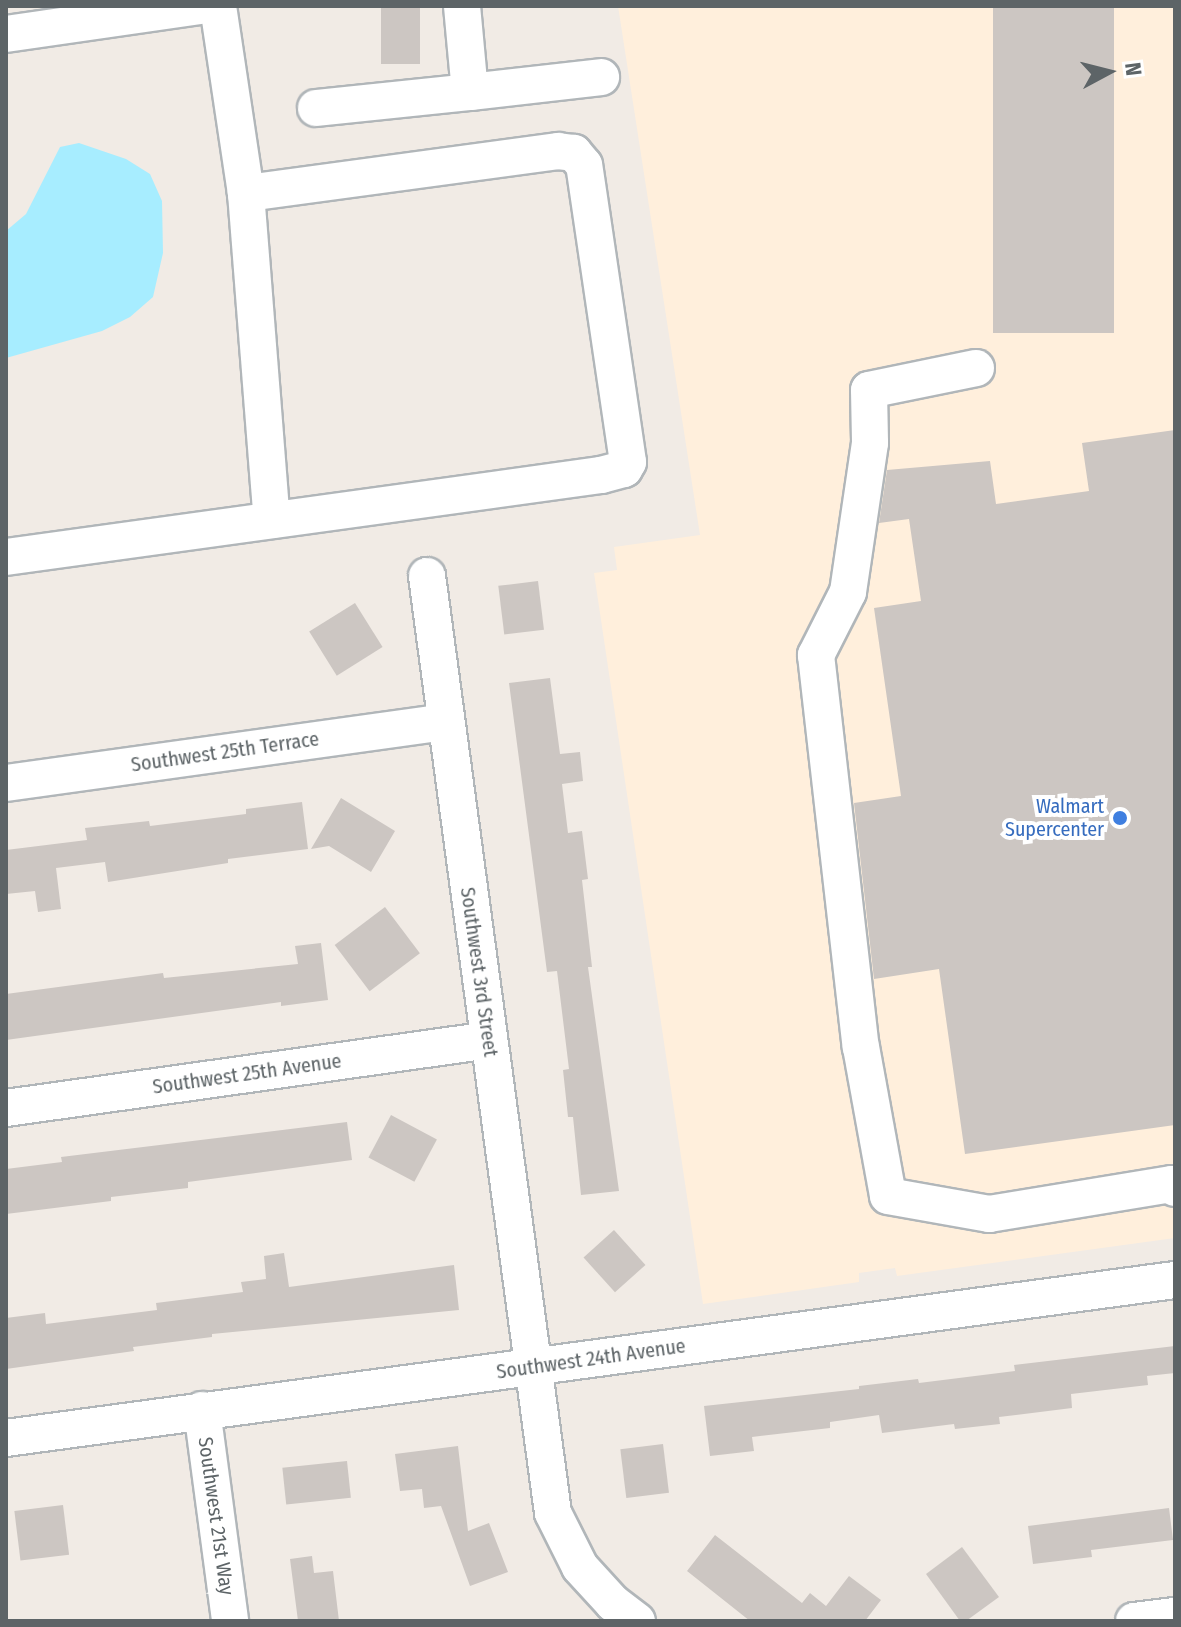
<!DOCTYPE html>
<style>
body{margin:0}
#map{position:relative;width:1181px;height:1627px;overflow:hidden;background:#f1ebe5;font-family:"Fira Sans Condensed",sans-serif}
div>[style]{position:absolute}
.commercial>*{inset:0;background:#ffefdc}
.water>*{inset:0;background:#a7edff}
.building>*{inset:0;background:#ccc6c2;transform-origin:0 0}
.roads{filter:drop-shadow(2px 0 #b1b6b9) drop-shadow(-2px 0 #b1b6b9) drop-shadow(0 2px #b1b6b9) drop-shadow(0 -2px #b1b6b9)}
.minor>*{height:36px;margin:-18px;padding:0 18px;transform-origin:18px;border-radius:18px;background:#fff}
.dots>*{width:22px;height:22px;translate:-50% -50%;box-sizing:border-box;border:4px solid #fff;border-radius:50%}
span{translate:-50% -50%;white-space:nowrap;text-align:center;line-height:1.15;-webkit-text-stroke:8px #fff;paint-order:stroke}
.street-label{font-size:20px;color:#5d6467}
.shop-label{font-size:20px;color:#366cbe}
.right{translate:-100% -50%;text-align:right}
.frame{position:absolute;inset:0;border:8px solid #5d6467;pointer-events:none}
.north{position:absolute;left:1069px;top:32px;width:80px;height:80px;-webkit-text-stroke:6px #fff;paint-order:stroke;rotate:83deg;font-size:22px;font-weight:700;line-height:32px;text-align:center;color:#5d6467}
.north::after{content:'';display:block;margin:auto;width:28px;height:36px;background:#5d6467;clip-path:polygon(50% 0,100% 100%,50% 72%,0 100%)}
</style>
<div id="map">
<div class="commercial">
<div style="clip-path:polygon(618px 6px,1175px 6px,1175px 1238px,897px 1276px,895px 1268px,859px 1273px,859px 1282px,703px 1304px,594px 573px,617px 570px,614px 547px,700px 535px)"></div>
</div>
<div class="water">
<div style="clip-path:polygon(79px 143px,126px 159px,150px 174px,162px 201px,163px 253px,153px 297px,130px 317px,102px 331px,6px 358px,6px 231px,26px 214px,60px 147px)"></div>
</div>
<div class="building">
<div style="left:381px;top:6px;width:39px;height:58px"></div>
<div style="left:993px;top:6px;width:121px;height:327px"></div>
<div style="clip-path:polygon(1175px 430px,1175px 1125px,965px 1154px,939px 969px,874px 979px,854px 803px,901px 796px,874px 608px,921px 601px,909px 519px,879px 523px,887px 470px,990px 461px,996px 504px,1089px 491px,1082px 443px)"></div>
<div style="left:538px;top:581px;width:49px;height:40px;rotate:83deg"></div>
<div style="left:355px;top:603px;width:52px;height:54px;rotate:58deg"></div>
<div style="clip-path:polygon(550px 678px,560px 754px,580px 752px,583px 781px,562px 784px,568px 833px,582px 831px,588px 879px,582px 880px,592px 967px,588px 967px,619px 1191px,581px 1195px,573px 1117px,568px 1117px,563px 1070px,569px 1069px,557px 971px,547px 972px,509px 683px)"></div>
<div style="clip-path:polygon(341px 798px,395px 831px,371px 872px,329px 846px,311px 849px)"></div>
<div style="clip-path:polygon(302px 802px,308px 849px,228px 859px,228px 863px,108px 882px,105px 862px,56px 868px,61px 909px,38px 912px,35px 891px,6px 894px,6px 850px,87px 840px,85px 828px,149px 821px,150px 826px,246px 814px,246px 809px)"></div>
<div style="left:385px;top:907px;width:58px;height:63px;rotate:53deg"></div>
<div style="clip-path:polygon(321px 943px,328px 1000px,281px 1006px,281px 1002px,6px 1040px,6px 994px,163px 973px,164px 978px,298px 964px,295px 946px)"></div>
<div style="left:391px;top:1115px;width:52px;height:48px;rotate:28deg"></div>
<div style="clip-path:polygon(347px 1122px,352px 1160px,188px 1182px,188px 1188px,111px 1197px,111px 1201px,6px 1214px,6px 1169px,62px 1162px,61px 1157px)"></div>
<div style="left:614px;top:1230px;width:47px;height:41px;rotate:48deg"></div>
<div style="clip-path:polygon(284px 1253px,289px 1287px,454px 1265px,459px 1310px,212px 1334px,212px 1337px,133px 1347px,134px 1351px,6px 1369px,6px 1318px,45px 1313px,46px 1324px,157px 1310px,156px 1303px,243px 1292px,241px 1282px,266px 1279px,264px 1256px)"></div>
<div style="clip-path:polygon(1175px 1346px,1175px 1373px,1147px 1376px,1148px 1385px,1071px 1394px,1072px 1408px,999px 1417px,1000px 1424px,955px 1429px,954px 1424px,882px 1433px,879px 1415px,830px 1422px,830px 1428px,752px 1437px,754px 1451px,710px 1456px,704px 1406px,859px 1389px,859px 1386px,918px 1379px,919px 1383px,1015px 1371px,1014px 1365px)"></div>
<div style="left:663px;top:1444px;width:49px;height:43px;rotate:83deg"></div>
<div style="clip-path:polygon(458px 1446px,468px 1531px,489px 1523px,508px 1572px,470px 1586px,441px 1506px,424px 1508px,422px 1489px,400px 1491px,395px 1454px)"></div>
<div style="left:347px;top:1461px;width:37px;height:65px;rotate:84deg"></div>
<div style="left:63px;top:1505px;width:50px;height:49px;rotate:83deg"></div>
<div style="clip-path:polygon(1169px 1508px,1173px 1540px,1091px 1550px,1092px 1557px,1033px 1564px,1028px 1526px)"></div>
<div style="clip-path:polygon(715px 1535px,802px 1603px,810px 1593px,826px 1606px,849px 1576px,881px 1600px,865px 1621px,750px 1621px,687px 1571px)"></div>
<div style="clip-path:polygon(962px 1547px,999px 1597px,966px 1621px,960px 1621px,926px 1574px)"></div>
<div style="clip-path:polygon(312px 1556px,314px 1573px,333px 1571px,339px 1621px,298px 1621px,290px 1559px)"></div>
</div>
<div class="roads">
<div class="minor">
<div style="left:218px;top:6px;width:189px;rotate:81.5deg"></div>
<div style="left:462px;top:6px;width:86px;rotate:84.7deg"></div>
<div style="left:470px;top:92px;width:132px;rotate:-6.5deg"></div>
<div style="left:6px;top:34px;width:196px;rotate:-8.2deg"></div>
<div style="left:316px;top:108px;width:155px;rotate:-5.9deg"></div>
<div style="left:976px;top:368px;width:109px;rotate:168.4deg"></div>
<div style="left:869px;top:390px;width:53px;rotate:88.9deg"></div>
<div style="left:870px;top:443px;width:151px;rotate:98.4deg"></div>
<div style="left:848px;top:592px;width:71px;rotate:116.9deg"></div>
<div style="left:816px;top:655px;width:395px;rotate:83.5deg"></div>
<div style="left:861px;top:1047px;width:151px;rotate:79.7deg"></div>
<div style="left:888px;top:1196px;width:103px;rotate:10.1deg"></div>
<div style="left:989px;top:1214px;width:185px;rotate:-9.3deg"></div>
<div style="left:1172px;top:1184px;width:5px;rotate:53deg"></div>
<div style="left:6px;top:557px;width:601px;rotate:-7.85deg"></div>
<div style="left:601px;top:475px;width:24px;rotate:-15deg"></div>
<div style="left:624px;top:469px;width:8px;rotate:-60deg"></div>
<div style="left:628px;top:462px;width:300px;rotate:-98.4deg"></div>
<div style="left:584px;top:165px;width:16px;rotate:-130deg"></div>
<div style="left:574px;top:153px;width:16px;rotate:-173deg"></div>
<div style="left:558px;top:151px;width:315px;rotate:172.3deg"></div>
<div style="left:246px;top:193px;width:328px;rotate:85.5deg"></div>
<div style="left:427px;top:576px;width:945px;rotate:82.34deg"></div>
<div style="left:553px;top:1513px;width:60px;rotate:63.4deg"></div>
<div style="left:580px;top:1567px;width:49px;rotate:47.5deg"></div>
<div style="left:613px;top:1603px;width:30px;rotate:37deg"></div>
<div style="left:6px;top:783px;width:442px;rotate:-7.9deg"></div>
<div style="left:6px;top:1108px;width:487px;rotate:-8deg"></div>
<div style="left:202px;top:1410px;width:213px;rotate:82.4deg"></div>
<div style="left:6px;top:1438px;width:1180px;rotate:-7.7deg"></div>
<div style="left:1134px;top:1621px;width:41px;rotate:-7deg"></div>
</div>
</div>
<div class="dots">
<div style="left:1120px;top:818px;background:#3f7fe0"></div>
</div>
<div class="street-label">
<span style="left:225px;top:752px;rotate:-8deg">Southwest 25th Terrace</span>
<span style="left:479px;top:972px;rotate:82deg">Southwest 3rd Street</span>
<span style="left:247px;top:1074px;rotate:-8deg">Southwest 25th Avenue</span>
<span style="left:591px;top:1359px;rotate:-8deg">Southwest 24th Avenue</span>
<span style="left:216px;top:1516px;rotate:82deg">Southwest 21st Way</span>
</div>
<div class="shop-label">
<span class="right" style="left:1104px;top:818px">Walmart<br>Supercenter</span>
</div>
<div class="frame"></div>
<div class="north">N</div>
</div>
